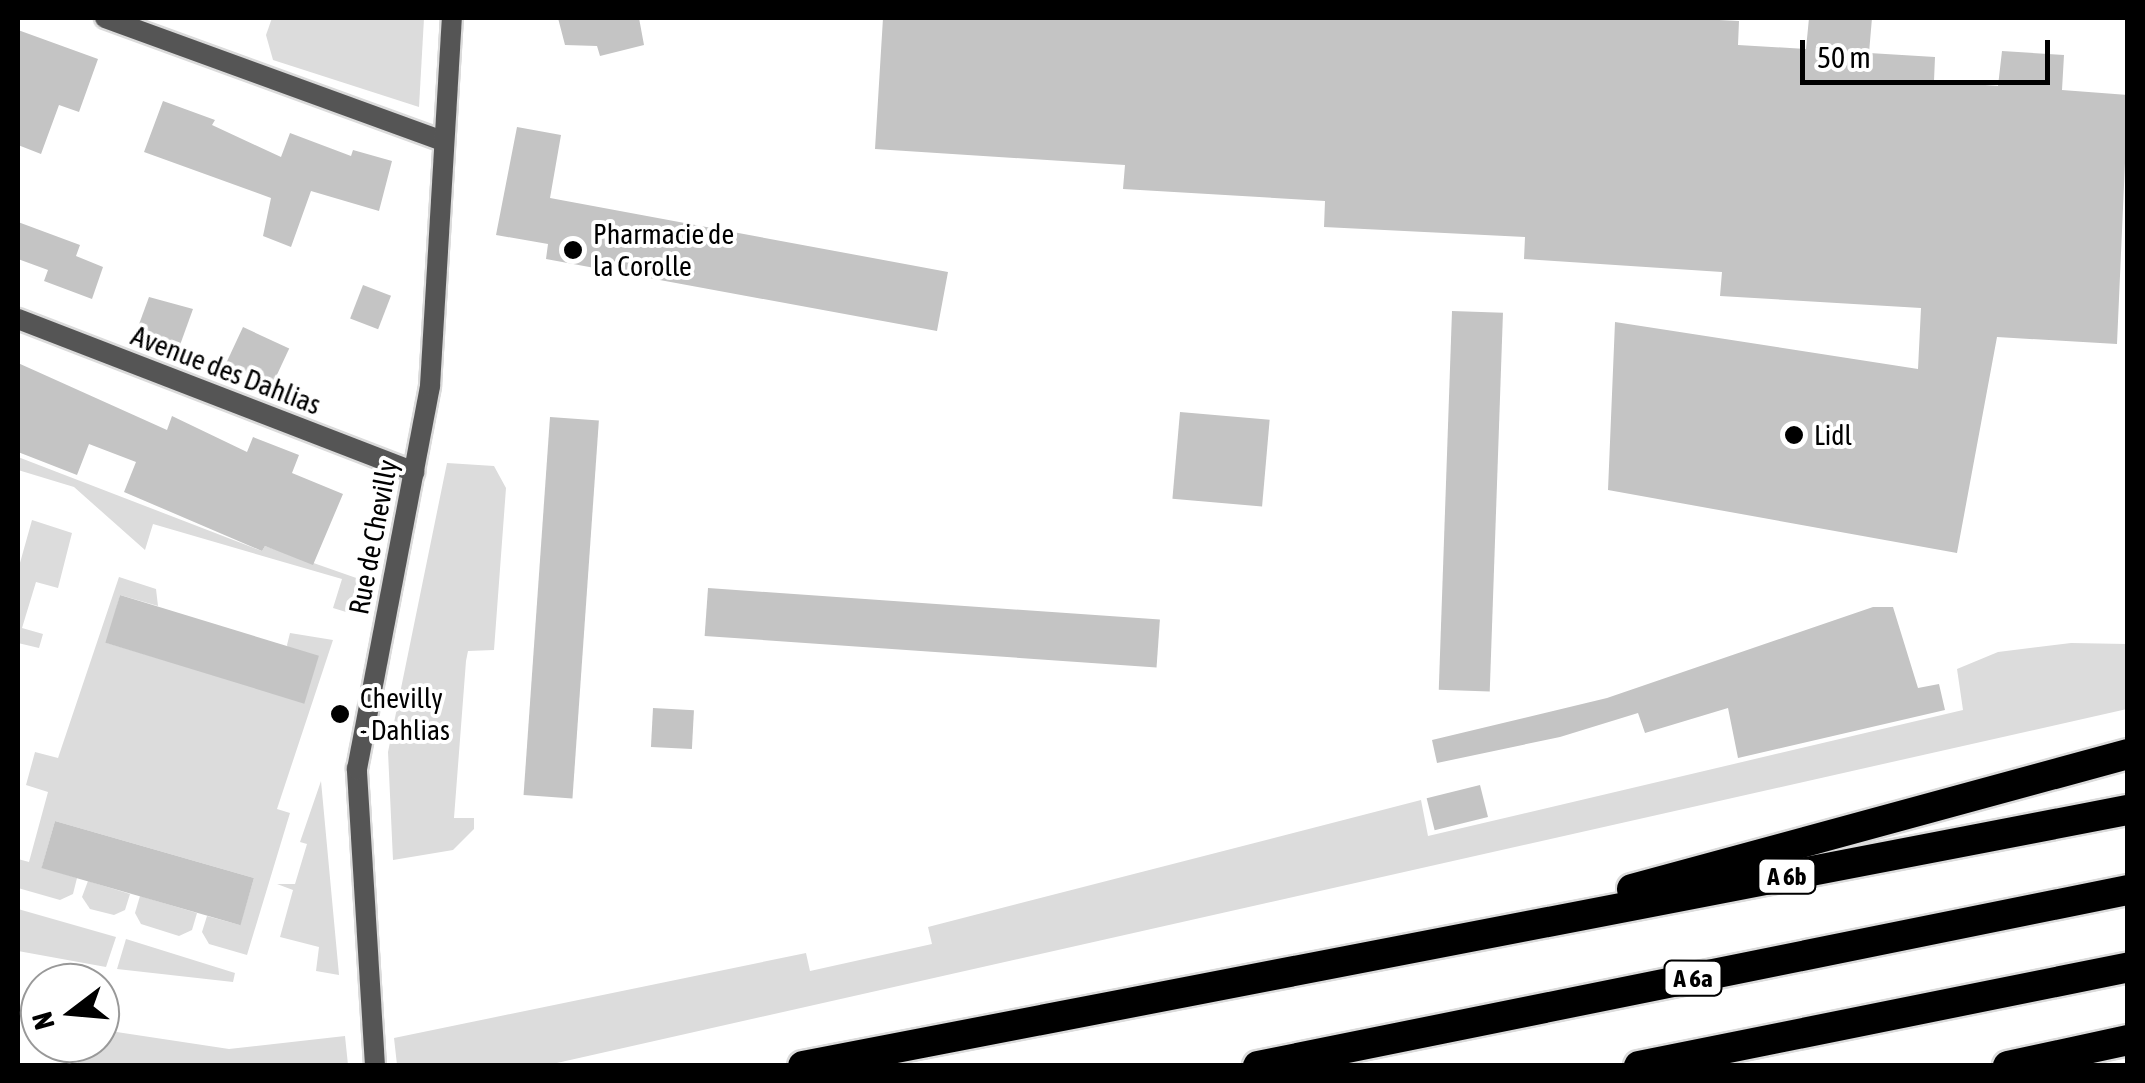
<!DOCTYPE html>
<style>
body{margin:0}
#map{position:relative;width:2145px;height:1083px;overflow:hidden;background:#fff;font-family:"Asap Condensed",sans-serif}
div>[style]{position:absolute}
.green>*{inset:0;background:#dcdcdc}
.building>*{inset:0;background:#c4c4c4;transform-origin:0 0}
.roads{filter:drop-shadow(2px 0 #dbdbdb) drop-shadow(-2px 0 #dbdbdb) drop-shadow(0 2px #dbdbdb) drop-shadow(0 -2px #dbdbdb)}
.street>*{height:20px;margin:-10px;padding:0 10px;transform-origin:10px;border-radius:10px;background:#555}
.highway>*{height:30px;margin:-15px;padding:0 15px;transform-origin:15px;border-radius:15px;background:#000}
.dots>*{width:28px;height:28px;translate:-50% -50%;box-sizing:border-box;border:5px solid #fff;border-radius:50%}
span{translate:-50% -50%;white-space:nowrap;text-align:center;line-height:1.15;-webkit-text-stroke:8px #fff;paint-order:stroke}
.shield-label span{padding:2px 8px;background:#fff;border:2px solid;border-radius:8px;-webkit-text-stroke-width:0}
.shield-label{font-size:25px;color:#000;font-weight:700}
.poi-label{font-size:28px;color:#000}
.left{translate:0 -50%;text-align:left}
.street-label{font-size:28px;color:#000}
.frame{position:absolute;inset:0;border:20px solid #000;pointer-events:none}
.north{position:absolute;left:20px;top:963px;width:100px;height:100px;box-sizing:border-box;background:#fff;border:2px solid #999;border-radius:50%;rotate:254deg;font-size:28px;font-weight:700;line-height:40px;text-align:center;color:#000}
.north::after{content:'';display:block;margin:auto;width:35px;height:45px;background:#000;clip-path:polygon(50% 0,100% 100%,50% 72%,0 100%)}
.scale{position:absolute;left:1800px;top:40px;width:250px;height:45px;box-sizing:border-box;border:5px solid #000;border-top:0;padding-left:12px;font-size:30px;line-height:35px;white-space:nowrap;color:#000;-webkit-text-stroke:8px #fff;paint-order:stroke}
</style>
<div id="map">
<div class="green">
<div style="clip-path:polygon(272px 18px,424px 18px,419px 107px,273px 60px,266px 35px)"></div>
<div style="clip-path:polygon(18px 457px,262px 551px,265px 546px,362px 580px,356px 615px,333px 608px,342px 579px,153px 524px,145px 550px,74px 487px,18px 470px)"></div>
<div style="clip-path:polygon(447px 463px,494px 466px,506px 488px,494px 650px,468px 651px,466px 661px,454px 818px,474px 818px,474px 829px,453px 850px,393px 860px,388px 752px)"></div>
<div style="clip-path:polygon(32px 520px,72px 533px,58px 588px,36px 582px,22px 628px,43px 634px,39px 648px,18px 643px,18px 570px)"></div>
<div style="clip-path:polygon(119px 577px,156px 589px,158px 606px,120px 595px,107px 643px,304px 702px,287px 645px,290px 633px,333px 640px,277px 809px,290px 813px,247px 955px,209px 944px,202px 932px,207px 916px,240px 925px,254px 878px,55px 821px,42px 867px,77px 878px,73px 894px,60px 900px,18px 888px,18px 859px,29px 862px,48px 792px,26px 785px,35px 752px,58px 758px)"></div>
<div style="clip-path:polygon(2071px 643px,2127px 644px,2127px 709px,548px 1065px,397px 1065px,394px 1038px,806px 953px,810px 971px,932px 944px,928px 927px,1421px 800px,1428px 836px,1963px 710px,1957px 669px,1998px 652px)"></div>
<div style="clip-path:polygon(321px 781px,339px 975px,316px 971px,319px 947px,280px 937px,293px 890px,277px 884px,295px 884px,307px 844px,300px 842px)"></div>
<div style="clip-path:polygon(88px 881px,130px 894px,125px 910px,114px 915px,90px 909px,82px 897px)"></div>
<div style="clip-path:polygon(140px 896px,197px 913px,192px 930px,179px 936px,141px 924px,135px 913px)"></div>
<div style="clip-path:polygon(18px 909px,116px 937px,106px 967px,18px 951px)"></div>
<div style="clip-path:polygon(126px 939px,235px 973px,233px 982px,117px 969px)"></div>
<div style="clip-path:polygon(110px 1031px,229px 1049px,345px 1036px,348px 1065px,77px 1065px,83px 1043px,100px 1043px)"></div>
</div>
<div class="building">
<div style="clip-path:polygon(558px 18px,639px 18px,644px 45px,600px 56px,597px 46px,565px 45px)"></div>
<div style="clip-path:polygon(883px 18px,1679px 18px,1739px 21px,1738px 45px,1806px 49px,1809px 18px,1872px 18px,1869px 53px,1935px 57px,1934px 81px,1998px 86px,2002px 51px,2064px 55px,2062px 90px,2128px 95px,2117px 344px,1997px 337px,1957px 553px,1608px 490px,1615px 322px,1918px 369px,1921px 308px,1720px 296px,1722px 272px,1524px 259px,1525px 237px,1324px 227px,1325px 201px,1123px 189px,1125px 165px,875px 149px)"></div>
<div style="clip-path:polygon(18px 30px,98px 59px,79px 112px,59px 105px,41px 154px,18px 145px)"></div>
<div style="clip-path:polygon(163px 101px,215px 120px,212px 125px,281px 157px,290px 133px,351px 156px,353px 150px,392px 161px,379px 211px,311px 191px,291px 247px,263px 236px,271px 198px,144px 152px)"></div>
<div style="clip-path:polygon(517px 127px,561px 135px,550px 198px,948px 272px,937px 331px,546px 259px,548px 244px,496px 235px)"></div>
<div style="clip-path:polygon(18px 222px,80px 245px,76px 256px,103px 267px,92px 299px,44px 281px,48px 270px,18px 259px)"></div>
<div style="left:363px;top:285px;width:30px;height:36px;rotate:21deg"></div>
<div style="clip-path:polygon(149px 297px,193px 309px,180px 345px,138px 327px)"></div>
<div style="left:1452px;top:311px;width:51px;height:379px;rotate:2deg"></div>
<div style="left:243px;top:327px;width:51px;height:43px;rotate:25deg"></div>
<div style="clip-path:polygon(18px 363px,167px 430px,172px 416px,247px 452px,253px 437px,299px 455px,292px 473px,343px 494px,313px 565px,265px 546px,262px 551px,124px 492px,136px 462px,89px 444px,77px 475px,18px 452px)"></div>
<div style="left:1180px;top:412px;width:90px;height:87px;rotate:5deg"></div>
<div style="left:550px;top:417px;width:49px;height:379px;rotate:4deg"></div>
<div style="left:708px;top:588px;width:453px;height:48px;rotate:4deg"></div>
<div style="left:120px;top:595px;width:208px;height:50px;rotate:17deg"></div>
<div style="clip-path:polygon(1873px 607px,1893px 607px,1918px 688px,1939px 684px,1945px 710px,1738px 758px,1728px 708px,1645px 733px,1638px 713px,1560px 737px,1437px 763px,1432px 740px,1607px 698px)"></div>
<div style="left:653px;top:708px;width:41px;height:39px;rotate:3deg"></div>
<div style="left:1480px;top:785px;width:33px;height:55px;rotate:76deg"></div>
<div style="left:55px;top:821px;width:207px;height:49px;rotate:16deg"></div>
</div>
<div class="roads">
<div class="street">
<div style="left:105px;top:18px;width:360px;rotate:20deg"></div>
<div style="left:18px;top:319px;width:425px;rotate:21.1deg"></div>
<div style="left:375px;top:1066px;width:298px;rotate:-93.5deg"></div>
<div style="left:357px;top:769px;width:390px;rotate:-79.2deg"></div>
<div style="left:430px;top:386px;width:369px;rotate:-86.6deg"></div>
</div>
<div class="highway">
<div style="left:1632px;top:889px;width:514px;rotate:-15.23deg"></div>
<div style="left:803px;top:1066px;width:1350px;rotate:-10.94deg"></div>
<div style="left:1258px;top:1066px;width:888px;rotate:-11.44deg"></div>
<div style="left:1639px;top:1066px;width:499px;rotate:-11.4deg"></div>
<div style="left:2008px;top:1066px;width:123px;rotate:-12.2deg"></div>
</div>
</div>
<div class="dots">
<div style="left:573px;top:250px;background:#000"></div>
<div style="left:1794px;top:435px;background:#000"></div>
<div style="left:340px;top:714px;background:#000"></div>
</div>
<div class="shield-label">
<span style="left:1787px;top:876px">A 6b</span>
<span style="left:1693px;top:978px">A 6a</span>
</div>
<div class="poi-label">
<span class="left" style="left:593px;top:250px">Pharmacie de<br>la Corolle</span>
<span class="left" style="left:1814px;top:435px">Lidl</span>
<span class="left" style="left:360px;top:714px">Chevilly<br>- Dahlias</span>
</div>
<div class="street-label">
<span style="left:226px;top:370px;rotate:21deg">Avenue des Dahlias</span>
<span style="left:373px;top:537px;rotate:-79deg">Rue de Chevilly</span>
</div>
<div class="frame"></div>
<div class="north">N</div>
<div class="scale">50 m</div>
</div>
